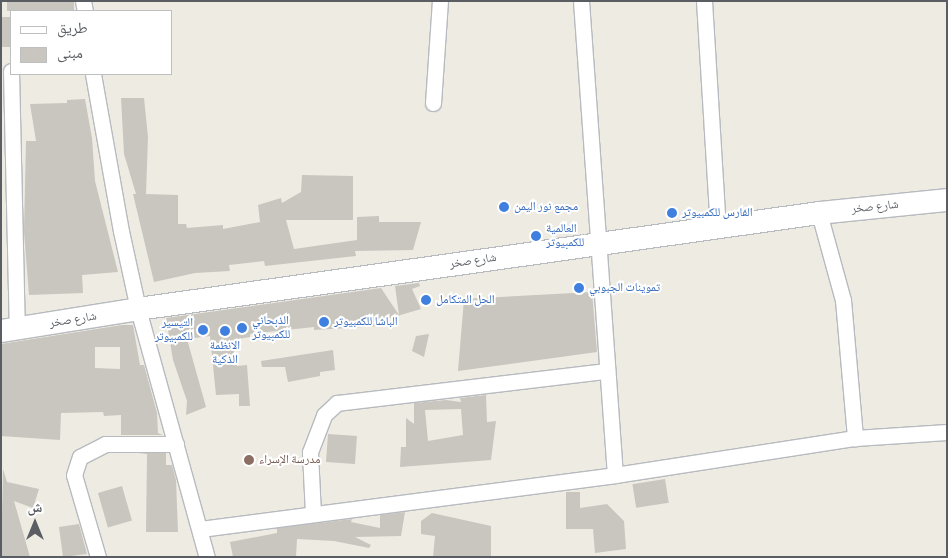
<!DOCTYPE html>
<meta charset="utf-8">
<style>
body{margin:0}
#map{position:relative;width:948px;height:558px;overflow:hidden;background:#edebe2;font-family:"Source Sans 3","Noto Naskh Arabic",sans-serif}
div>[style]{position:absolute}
.building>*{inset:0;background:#c8c6bf;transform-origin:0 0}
.roads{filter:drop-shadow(1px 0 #b7babf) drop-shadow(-1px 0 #b7babf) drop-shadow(0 1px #b7babf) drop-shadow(0 -1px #b7babf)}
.street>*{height:15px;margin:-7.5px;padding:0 7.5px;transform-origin:7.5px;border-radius:7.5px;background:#fff}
.secondary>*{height:22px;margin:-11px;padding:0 11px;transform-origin:11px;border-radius:11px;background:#fff}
.dots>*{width:14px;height:14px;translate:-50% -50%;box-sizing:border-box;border:2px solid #fff;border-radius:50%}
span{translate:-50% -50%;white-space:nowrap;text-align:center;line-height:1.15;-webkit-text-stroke:4px #fff;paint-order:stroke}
.shop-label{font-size:12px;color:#366cbe}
.left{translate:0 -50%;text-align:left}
.right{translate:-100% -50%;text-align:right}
.street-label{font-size:12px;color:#5a5e63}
.education-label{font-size:12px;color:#785e54}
.frame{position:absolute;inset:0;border:2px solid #5a5e63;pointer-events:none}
.legend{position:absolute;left:10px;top:10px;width:162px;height:65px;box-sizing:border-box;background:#fff;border:1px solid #bdbfc1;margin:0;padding:6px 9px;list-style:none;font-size:15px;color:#5a5e63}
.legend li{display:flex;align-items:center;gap:10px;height:25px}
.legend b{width:25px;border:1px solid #bdbfc1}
.north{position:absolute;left:10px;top:498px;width:50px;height:50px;-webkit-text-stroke:4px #fff;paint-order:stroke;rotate:0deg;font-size:14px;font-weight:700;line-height:20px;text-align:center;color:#5a5e63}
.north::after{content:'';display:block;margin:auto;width:18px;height:22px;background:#5a5e63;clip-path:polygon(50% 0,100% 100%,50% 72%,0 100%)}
</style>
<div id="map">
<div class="building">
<div style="left:7px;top:1px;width:67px;height:10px"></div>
<div style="left:11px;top:17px;width:30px;height:10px;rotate:90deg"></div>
<div style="clip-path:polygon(121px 98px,144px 98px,148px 137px,146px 194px,178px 195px,178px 224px,186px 224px,187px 228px,223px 225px,223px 229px,260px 222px,258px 205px,281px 198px,282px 203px,301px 192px,302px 175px,353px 176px,353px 220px,286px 220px,294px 249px,357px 240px,357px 217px,379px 216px,379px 222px,421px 222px,413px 250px,355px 251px,356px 256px,265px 266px,264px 261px,229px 265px,230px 271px,195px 273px,154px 282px,133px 194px,136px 194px,124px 154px)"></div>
<div style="clip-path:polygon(85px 99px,92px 138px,95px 181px,118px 272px,82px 275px,83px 293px,29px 295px,24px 232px,26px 141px,36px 141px,30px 104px,67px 103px,67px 100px)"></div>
<div style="clip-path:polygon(419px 283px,420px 286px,412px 289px,421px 309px,380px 321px,380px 326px,314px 330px,314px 327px,250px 334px,250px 337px,232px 340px,237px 366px,247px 365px,250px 406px,239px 406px,239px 394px,216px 395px,210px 336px,187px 339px,206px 407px,186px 415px,187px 401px,173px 360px,166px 318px,381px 288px,399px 315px,395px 286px)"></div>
<div style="clip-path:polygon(592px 292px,597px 352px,458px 371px,464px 299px)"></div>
<div style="clip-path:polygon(evenodd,122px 325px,133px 325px,140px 365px,144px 365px,157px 413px,158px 433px,163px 435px,121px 435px,121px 415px,104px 416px,103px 412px,61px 413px,60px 440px,1px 436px,1px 344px,122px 325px,95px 347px,120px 347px,120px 369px,95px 368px,95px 347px)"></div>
<div style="clip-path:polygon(429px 334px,424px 357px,412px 351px,416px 336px)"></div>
<div style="clip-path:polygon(333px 350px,335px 370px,320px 372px,320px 376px,288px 382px,285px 367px,262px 367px,261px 361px)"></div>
<div style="clip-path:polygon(evenodd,486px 395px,487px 422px,496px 421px,491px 460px,400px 467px,401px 447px,406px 447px,406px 418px,414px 424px,414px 403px,446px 400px,461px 402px,460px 398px,486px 395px,461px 409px,463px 435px,428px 441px,425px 410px,461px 409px)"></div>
<div style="left:328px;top:434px;width:29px;height:28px;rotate:4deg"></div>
<div style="clip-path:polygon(138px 453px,166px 453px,166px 465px,172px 465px,176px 480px,178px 532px,146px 532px,147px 454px)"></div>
<div style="clip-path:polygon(3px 469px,7px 482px,39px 489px,33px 508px,14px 501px,30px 557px,1px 557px)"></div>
<div style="left:665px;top:479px;width:24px;height:33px;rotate:81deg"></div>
<div style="left:122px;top:486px;width:36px;height:25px;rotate:74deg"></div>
<div style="clip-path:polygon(566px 492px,580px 492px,580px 508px,607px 504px,624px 521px,626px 549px,595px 553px,593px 529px,566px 529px)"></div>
<div style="clip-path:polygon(405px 512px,401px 536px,355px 537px,371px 545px,369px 548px,334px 541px,297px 539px,296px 557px,233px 557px,230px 542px,277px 533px,277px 528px,352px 519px,351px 522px,380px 528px,380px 515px)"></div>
<div style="clip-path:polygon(432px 513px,491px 526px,491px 557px,433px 557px,435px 536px,421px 534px,421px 521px)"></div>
<div style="clip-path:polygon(79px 524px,87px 554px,63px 557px,59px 527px)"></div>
</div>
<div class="roads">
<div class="street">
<div style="left:83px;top:1px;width:10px;rotate:79deg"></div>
<div style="left:581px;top:1px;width:475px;rotate:85.9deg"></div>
<div style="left:704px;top:1px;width:226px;rotate:86.5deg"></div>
<div style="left:11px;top:71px;width:258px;rotate:88.7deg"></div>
<div style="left:93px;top:74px;width:159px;rotate:79.9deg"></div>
<div style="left:121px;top:231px;width:80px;rotate:77.7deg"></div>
<div style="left:138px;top:309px;width:257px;rotate:74.5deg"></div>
<div style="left:433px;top:103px;width:102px;rotate:-86.1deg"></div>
<div style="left:819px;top:213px;width:90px;rotate:74.6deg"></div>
<div style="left:843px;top:300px;width:139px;rotate:85deg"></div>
<div style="left:313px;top:514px;width:62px;rotate:-92.8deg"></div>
<div style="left:310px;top:452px;width:40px;rotate:-69deg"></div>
<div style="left:324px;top:415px;width:18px;rotate:-43deg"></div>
<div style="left:337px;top:403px;width:272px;rotate:-6.8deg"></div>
<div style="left:200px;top:529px;width:418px;rotate:-7.4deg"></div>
<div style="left:615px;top:475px;width:243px;rotate:-8.8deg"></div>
<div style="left:855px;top:438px;width:92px;rotate:-3.7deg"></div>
<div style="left:98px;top:557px;width:85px;rotate:-106.3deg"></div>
<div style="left:74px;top:475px;width:19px;rotate:-72deg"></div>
<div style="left:80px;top:457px;width:28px;rotate:-27deg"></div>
<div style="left:105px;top:444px;width:71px"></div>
</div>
<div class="secondary">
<div style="left:1px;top:331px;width:139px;rotate:-9.1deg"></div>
<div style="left:138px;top:309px;width:688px;rotate:-8.02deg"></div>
<div style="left:819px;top:213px;width:129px;rotate:-5.8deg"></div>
</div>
</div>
<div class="dots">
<div style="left:504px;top:207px;background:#3f7fe0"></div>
<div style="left:672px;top:213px;background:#3f7fe0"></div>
<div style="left:536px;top:236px;background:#3f7fe0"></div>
<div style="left:579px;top:288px;background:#3f7fe0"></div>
<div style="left:426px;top:300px;background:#3f7fe0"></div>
<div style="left:324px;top:322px;background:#3f7fe0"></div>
<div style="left:242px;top:328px;background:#3f7fe0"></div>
<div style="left:203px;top:330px;background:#3f7fe0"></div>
<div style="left:225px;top:331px;background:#3f7fe0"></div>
<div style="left:249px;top:460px;background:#8d6e63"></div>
</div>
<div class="shop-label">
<span class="left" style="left:514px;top:207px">مجمع نور اليمن</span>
<span class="left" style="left:682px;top:213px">الفارس للكمبيوتر</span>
<span class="left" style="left:546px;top:236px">العالمية<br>للكمبيوتر</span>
<span class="left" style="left:589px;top:288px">تموينات الجبوبي</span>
<span class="left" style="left:436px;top:300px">الحل المتكامل</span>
<span class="left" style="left:252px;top:328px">الذبحاني<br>للكمبيوتر</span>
<span class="left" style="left:334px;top:322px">الباشا للكمبيوتر</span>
<span class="right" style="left:193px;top:330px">التيسير<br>للكمبيوتر</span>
<span style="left:225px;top:353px">الانظمة<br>الذكية</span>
</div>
<div class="street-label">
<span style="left:875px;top:207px;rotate:-6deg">شارع صخر</span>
<span style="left:473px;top:261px;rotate:-8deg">شارع صخر</span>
<span style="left:73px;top:320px;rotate:-9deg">شارع صخر</span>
</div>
<div class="education-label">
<span class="left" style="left:259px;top:460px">مدرسة الإسراء</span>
</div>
<div class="frame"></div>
<ul class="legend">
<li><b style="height:6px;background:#fff"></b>طريق</li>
<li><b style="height:14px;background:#c8c6bf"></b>مبنى</li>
</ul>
<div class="north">ش</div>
</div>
